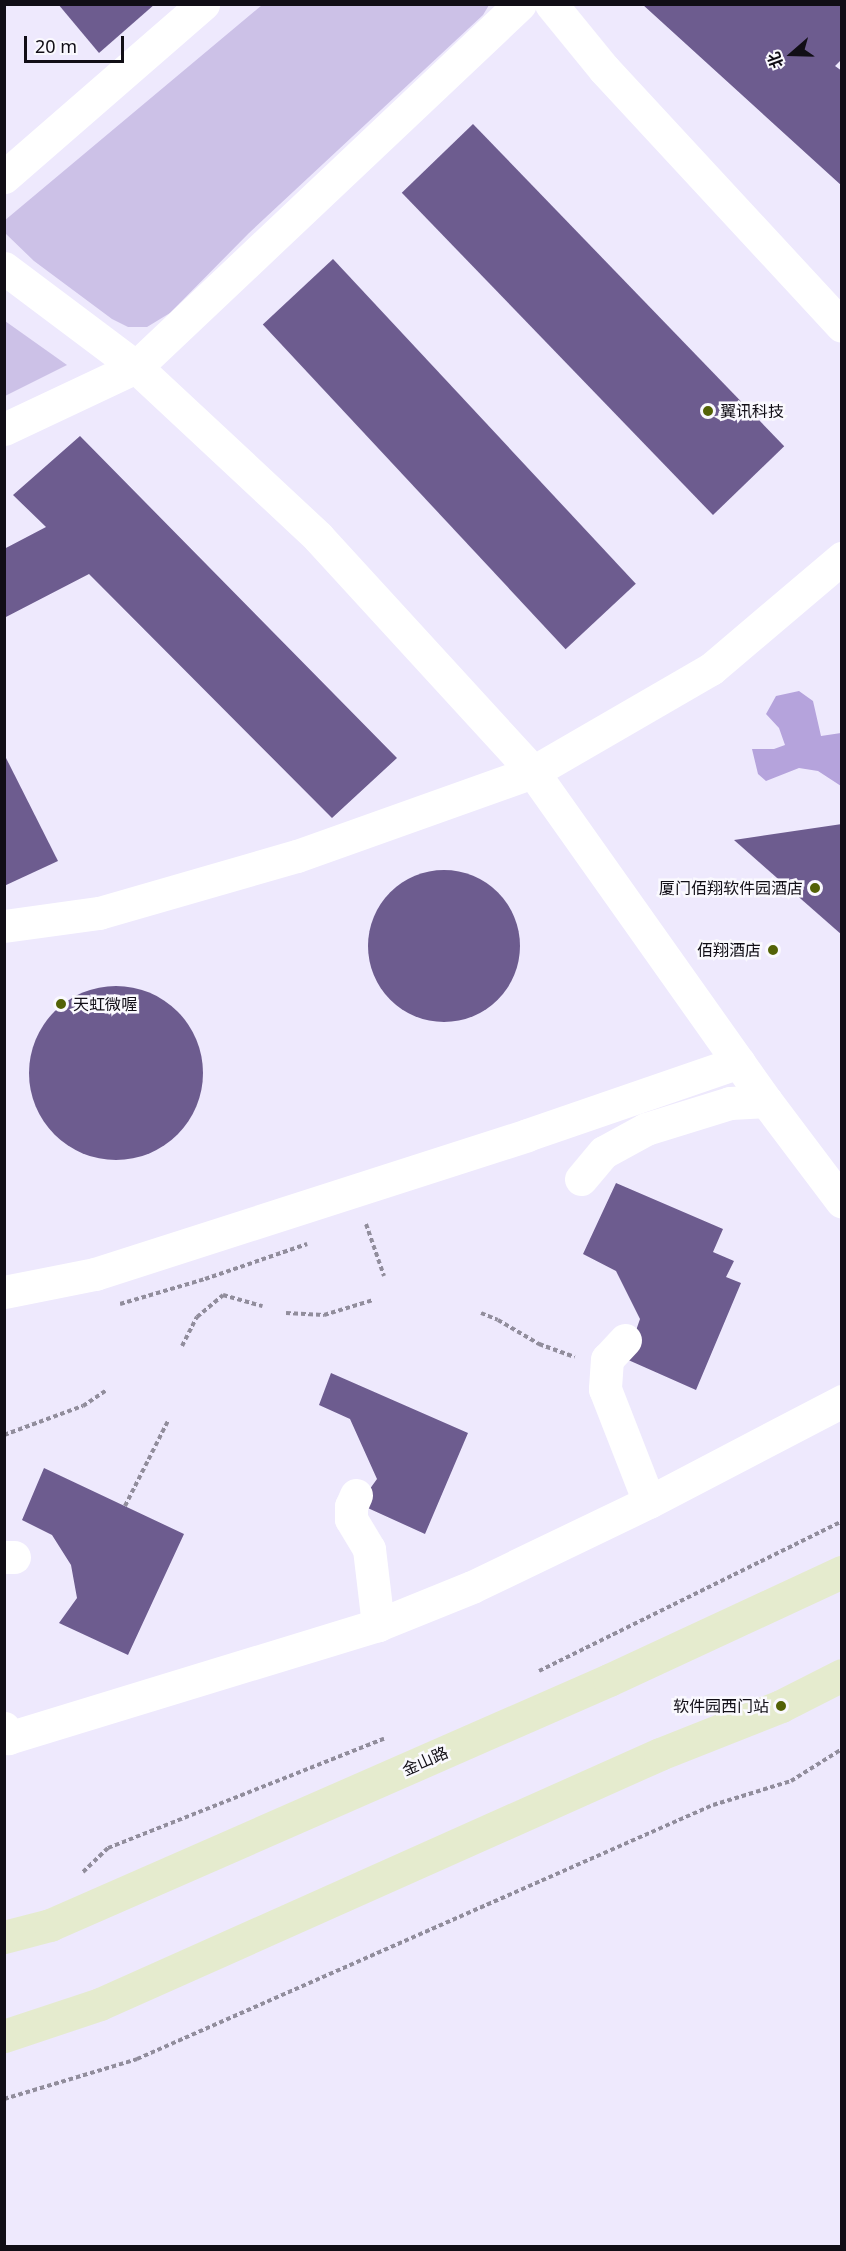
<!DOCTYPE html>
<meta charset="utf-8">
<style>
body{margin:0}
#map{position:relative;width:846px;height:2251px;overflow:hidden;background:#eee9fd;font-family:"Noto Sans","Noto Sans SC",sans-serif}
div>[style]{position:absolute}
.green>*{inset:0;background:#ccc1e7}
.water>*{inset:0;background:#b5a3dc}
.building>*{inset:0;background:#6d5c8f;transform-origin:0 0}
.round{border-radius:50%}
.path>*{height:4px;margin-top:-2px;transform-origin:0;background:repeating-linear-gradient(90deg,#918d9c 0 4.5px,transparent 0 7.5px)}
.street>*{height:33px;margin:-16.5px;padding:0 16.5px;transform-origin:16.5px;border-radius:16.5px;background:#fff}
.secondary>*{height:33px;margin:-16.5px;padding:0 16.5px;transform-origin:16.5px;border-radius:16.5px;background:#e5ebce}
.dots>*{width:16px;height:16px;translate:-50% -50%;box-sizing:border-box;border:3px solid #faf9fe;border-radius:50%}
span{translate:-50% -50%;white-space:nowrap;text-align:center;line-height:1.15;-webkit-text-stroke:5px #faf9fe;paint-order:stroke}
.poi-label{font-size:16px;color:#110e16}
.left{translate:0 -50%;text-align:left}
.right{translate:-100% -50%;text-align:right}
.street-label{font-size:16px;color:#110e16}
.frame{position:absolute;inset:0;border:6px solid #110e16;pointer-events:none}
.north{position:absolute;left:762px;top:24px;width:60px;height:60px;-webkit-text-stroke:4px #faf9fe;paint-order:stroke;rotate:250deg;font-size:16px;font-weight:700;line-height:24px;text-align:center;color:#110e16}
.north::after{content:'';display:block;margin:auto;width:21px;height:27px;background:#110e16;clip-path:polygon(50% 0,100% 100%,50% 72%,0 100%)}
.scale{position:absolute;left:24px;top:36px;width:100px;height:27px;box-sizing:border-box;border:3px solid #110e16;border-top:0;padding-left:8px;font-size:18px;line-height:21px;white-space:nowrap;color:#110e16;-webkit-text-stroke:4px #faf9fe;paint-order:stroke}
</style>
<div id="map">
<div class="green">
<div style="clip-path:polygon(262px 5px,489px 5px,483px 15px,249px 233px,170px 313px,147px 327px,128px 327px,112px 319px,34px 261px,5px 233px,4px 221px)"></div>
<div style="clip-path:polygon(5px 321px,67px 365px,5px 396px)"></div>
</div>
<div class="water">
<div style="clip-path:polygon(799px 691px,813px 701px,821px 736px,841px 733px,841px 786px,818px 771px,799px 768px,766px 781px,758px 774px,752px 749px,774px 749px,785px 745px,779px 728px,766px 714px,776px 696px)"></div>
</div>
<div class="building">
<div style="clip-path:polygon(58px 4px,155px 4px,99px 53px)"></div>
<div style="clip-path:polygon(642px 4px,842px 4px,842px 59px,835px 66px,842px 71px,842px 186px)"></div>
<div style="left:473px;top:124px;width:448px;height:99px;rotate:46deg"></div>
<div style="left:333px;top:259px;width:444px;height:96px;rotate:47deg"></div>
<div style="clip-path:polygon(80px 436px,397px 758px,332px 818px,89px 574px,4px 618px,4px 549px,46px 527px,13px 495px)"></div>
<div style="clip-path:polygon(4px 754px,58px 861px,4px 886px)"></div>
<div style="clip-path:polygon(842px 824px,842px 935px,734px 840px)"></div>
<div class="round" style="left:368px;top:870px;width:152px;height:152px"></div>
<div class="round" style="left:29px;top:986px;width:174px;height:174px"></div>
<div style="clip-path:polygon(616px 1183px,723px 1229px,713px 1252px,734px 1261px,726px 1277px,741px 1283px,696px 1390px,626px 1359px,640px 1319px,616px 1271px,583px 1254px)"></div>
<div style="clip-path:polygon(331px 1373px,468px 1433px,425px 1534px,359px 1504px,377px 1479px,350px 1419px,319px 1405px)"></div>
<div style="clip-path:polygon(44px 1468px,184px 1534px,128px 1655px,59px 1623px,77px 1598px,71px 1565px,52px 1535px,22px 1520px)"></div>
</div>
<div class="path">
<div style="left:366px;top:1224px;width:55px;rotate:70.9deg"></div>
<div style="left:120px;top:1304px;width:89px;rotate:-16.4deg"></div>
<div style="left:205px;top:1279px;width:108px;rotate:-18.9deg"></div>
<div style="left:286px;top:1313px;width:38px;rotate:3deg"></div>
<div style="left:324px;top:1315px;width:51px;rotate:-17deg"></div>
<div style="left:481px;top:1313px;width:18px;rotate:22deg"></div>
<div style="left:498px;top:1320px;width:48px;rotate:30.3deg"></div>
<div style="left:539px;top:1344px;width:38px;rotate:20deg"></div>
<div style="left:182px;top:1346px;width:33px;rotate:-63deg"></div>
<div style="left:197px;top:1317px;width:34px;rotate:-40deg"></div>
<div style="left:223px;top:1295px;width:41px;rotate:15.8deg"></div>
<div style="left:4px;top:1435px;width:84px;rotate:-20.2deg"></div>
<div style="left:83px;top:1406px;width:27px;rotate:-34deg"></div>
<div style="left:125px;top:1506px;width:95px;rotate:-63.2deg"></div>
<div style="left:539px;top:1671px;width:338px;rotate:-26.3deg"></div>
<div style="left:83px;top:1872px;width:35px;rotate:-44deg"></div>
<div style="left:108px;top:1848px;width:297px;rotate:-21.6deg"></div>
<div style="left:4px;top:2099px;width:139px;rotate:-16.7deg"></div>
<div style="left:137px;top:2059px;width:630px;rotate:-23.8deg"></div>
<div style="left:713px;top:1805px;width:82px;rotate:-17.1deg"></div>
<div style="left:791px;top:1781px;width:60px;rotate:-32.1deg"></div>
</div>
<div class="street">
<div style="left:551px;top:4px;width:84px;rotate:50.8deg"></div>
<div style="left:604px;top:69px;width:350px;rotate:47.2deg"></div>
<div style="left:4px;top:177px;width:264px;rotate:-41deg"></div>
<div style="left:4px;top:268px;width:165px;rotate:36.9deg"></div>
<div style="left:136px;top:367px;width:249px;rotate:43deg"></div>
<div style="left:318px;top:537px;width:319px;rotate:47.5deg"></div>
<div style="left:533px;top:772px;width:403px;rotate:54.7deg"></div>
<div style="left:766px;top:1101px;width:126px;rotate:53deg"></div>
<div style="left:4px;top:429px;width:146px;rotate:-25.2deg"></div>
<div style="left:136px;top:367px;width:528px;rotate:-43.39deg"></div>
<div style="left:4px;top:926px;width:96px;rotate:-7.8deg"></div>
<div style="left:99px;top:913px;width:206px;rotate:-16.1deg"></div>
<div style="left:297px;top:856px;width:251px;rotate:-19.6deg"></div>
<div style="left:533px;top:772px;width:206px;rotate:-30.1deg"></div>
<div style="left:711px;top:669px;width:172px;rotate:-40.3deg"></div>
<div style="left:581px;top:1179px;width:35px;rotate:-50deg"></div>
<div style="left:604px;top:1152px;width:48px;rotate:-28.7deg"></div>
<div style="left:646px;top:1129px;width:88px;rotate:-17.2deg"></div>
<div style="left:730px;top:1103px;width:36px;rotate:-3deg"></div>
<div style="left:4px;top:1292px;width:93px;rotate:-11.2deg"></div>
<div style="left:95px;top:1274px;width:454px;rotate:-17.8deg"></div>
<div style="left:527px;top:1135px;width:224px;rotate:-19deg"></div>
<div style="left:625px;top:1340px;width:26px;rotate:133deg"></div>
<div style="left:607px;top:1359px;width:30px;rotate:94deg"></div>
<div style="left:605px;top:1389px;width:121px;rotate:68.7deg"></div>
<div style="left:356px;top:1495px;width:12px;rotate:114deg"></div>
<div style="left:351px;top:1506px;width:13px;rotate:90deg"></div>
<div style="left:351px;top:1519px;width:35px;rotate:59deg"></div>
<div style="left:369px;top:1549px;width:77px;rotate:83.2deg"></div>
<div style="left:4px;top:1557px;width:10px"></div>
<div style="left:4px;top:1728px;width:11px;rotate:68deg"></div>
<div style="left:8px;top:1738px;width:387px;rotate:-17deg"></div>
<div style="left:378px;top:1625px;width:101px;rotate:-22deg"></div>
<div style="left:472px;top:1587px;width:196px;rotate:-25.7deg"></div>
<div style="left:649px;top:1502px;width:218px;rotate:-27.6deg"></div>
</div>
<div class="secondary">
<div style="left:4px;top:1937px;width:48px;rotate:-14.6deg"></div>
<div style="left:50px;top:1925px;width:610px;rotate:-23.67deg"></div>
<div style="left:609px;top:1680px;width:257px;rotate:-24.9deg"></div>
<div style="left:4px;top:2036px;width:101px;rotate:-18.4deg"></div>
<div style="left:100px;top:2004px;width:613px;rotate:-24.06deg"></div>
<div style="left:660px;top:1754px;width:130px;rotate:-21.6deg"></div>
<div style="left:781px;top:1706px;width:68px;rotate:-26.9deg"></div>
</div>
<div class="dots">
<div style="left:708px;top:411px;background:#536206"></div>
<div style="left:815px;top:888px;background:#536206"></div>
<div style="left:773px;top:950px;background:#536206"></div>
<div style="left:61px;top:1004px;background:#536206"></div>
<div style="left:781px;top:1706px;background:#536206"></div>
</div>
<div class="poi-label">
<span class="left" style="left:720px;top:411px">翼讯科技</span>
<span class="right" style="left:803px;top:888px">厦门佰翔软件园酒店</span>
<span class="right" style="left:761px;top:950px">佰翔酒店</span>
<span class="left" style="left:73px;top:1004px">天虹微喔</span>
<span class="right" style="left:769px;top:1706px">软件园西门站</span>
</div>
<div class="street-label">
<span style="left:425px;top:1761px;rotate:-24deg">金山路</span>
</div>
<div class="frame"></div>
<div class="north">北</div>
<div class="scale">20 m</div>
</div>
